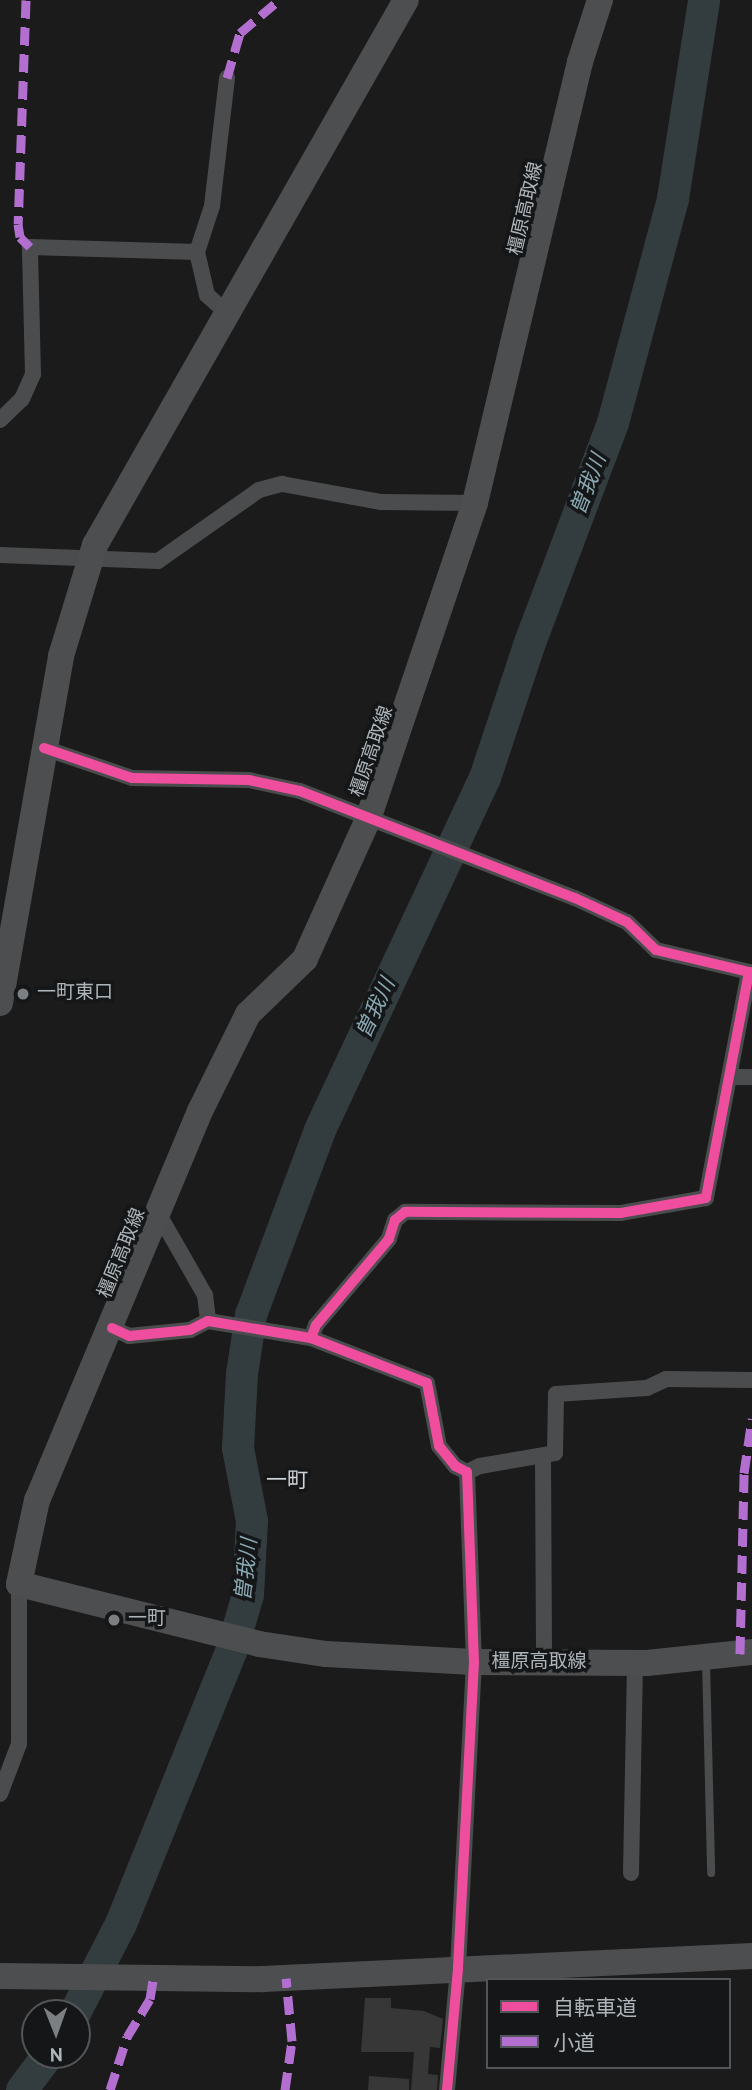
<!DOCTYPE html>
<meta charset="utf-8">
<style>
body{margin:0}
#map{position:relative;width:752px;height:2090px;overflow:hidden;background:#1b1b1b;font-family:Overpass,"Noto Sans JP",sans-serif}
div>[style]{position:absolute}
.river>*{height:32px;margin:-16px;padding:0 16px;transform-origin:16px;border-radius:16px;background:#333d40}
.building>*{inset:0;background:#373738}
.lane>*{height:8px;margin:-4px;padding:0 4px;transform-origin:4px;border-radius:4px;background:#4b4c4d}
.street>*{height:16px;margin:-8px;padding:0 8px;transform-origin:8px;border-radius:8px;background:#4b4c4d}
.primary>*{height:26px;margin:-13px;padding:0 13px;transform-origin:13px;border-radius:13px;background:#4d4e50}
.quiet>*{height:9px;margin-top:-4.5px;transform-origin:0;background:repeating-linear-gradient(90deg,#b36fd0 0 18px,transparent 0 27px)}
.cycleway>*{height:10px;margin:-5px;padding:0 5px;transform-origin:5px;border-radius:5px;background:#ef4d9e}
.dots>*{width:19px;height:19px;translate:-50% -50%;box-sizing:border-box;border:4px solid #151617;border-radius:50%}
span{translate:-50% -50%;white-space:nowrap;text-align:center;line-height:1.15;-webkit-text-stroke:7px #151617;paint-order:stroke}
.street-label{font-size:19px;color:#aeb5ba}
.poi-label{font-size:19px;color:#aeb5ba}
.left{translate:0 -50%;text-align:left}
.water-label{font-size:21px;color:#89a8b1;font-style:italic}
.neighbourhood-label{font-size:21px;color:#cfd3d7}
.legend{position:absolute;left:486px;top:1978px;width:245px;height:91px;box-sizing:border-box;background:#151617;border:2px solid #525658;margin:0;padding:9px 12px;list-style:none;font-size:21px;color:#aeb5ba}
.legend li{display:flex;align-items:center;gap:14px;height:35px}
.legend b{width:35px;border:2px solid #525658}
.north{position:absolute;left:21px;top:1999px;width:70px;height:70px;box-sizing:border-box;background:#151617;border:2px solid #525658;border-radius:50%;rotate:179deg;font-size:19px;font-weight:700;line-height:28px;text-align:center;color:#aeb5ba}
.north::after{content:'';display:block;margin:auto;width:24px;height:32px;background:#7b7f82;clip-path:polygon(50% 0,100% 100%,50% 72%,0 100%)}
</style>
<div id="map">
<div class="river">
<div style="left:75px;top:2013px;width:100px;rotate:-62.7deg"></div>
<div style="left:121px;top:1924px;width:297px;rotate:-68deg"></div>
<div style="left:232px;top:1649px;width:56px;rotate:-73.5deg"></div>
<div style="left:248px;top:1595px;width:74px;rotate:-86.9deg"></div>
<div style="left:252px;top:1521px;width:74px;rotate:-100.9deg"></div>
<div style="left:238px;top:1448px;width:74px;rotate:-86.9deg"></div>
<div style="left:242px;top:1374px;width:60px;rotate:-81.3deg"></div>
<div style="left:251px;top:1315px;width:197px;rotate:-69.5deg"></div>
<div style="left:320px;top:1130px;width:389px;rotate:-64.9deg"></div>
<div style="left:485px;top:778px;width:145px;rotate:-71.6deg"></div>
<div style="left:531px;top:640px;width:232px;rotate:-69.3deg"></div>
<div style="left:613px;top:423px;width:232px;rotate:-75deg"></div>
<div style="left:673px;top:199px;width:201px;rotate:-81.1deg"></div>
<div style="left:22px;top:2090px;width:44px;rotate:-53.4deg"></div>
</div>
<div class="building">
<div style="clip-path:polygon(365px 1998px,391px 1998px,391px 2008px,424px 2011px,443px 2019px,440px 2048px,430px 2047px,428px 2074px,438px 2075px,437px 2090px,411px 2090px,414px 2052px,361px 2052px)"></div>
<div style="clip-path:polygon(369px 2076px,409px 2079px,409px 2090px,368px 2090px)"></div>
</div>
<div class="lane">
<div style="left:706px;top:1661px;width:212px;rotate:88.6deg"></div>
</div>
<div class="street">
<div style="left:197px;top:252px;width:48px;rotate:-71.9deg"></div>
<div style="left:212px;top:206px;width:129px;rotate:-83.3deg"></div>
<div style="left:0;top:420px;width:30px;rotate:-44deg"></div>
<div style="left:22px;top:399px;width:27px;rotate:-66deg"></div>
<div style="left:33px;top:374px;width:127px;rotate:-91.4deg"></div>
<div style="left:30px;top:247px;width:167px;rotate:1.7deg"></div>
<div style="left:197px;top:252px;width:44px;rotate:76.9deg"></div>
<div style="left:207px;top:295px;width:28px;rotate:42deg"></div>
<div style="left:0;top:555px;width:158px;rotate:2.2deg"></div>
<div style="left:158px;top:561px;width:123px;rotate:-35.1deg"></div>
<div style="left:259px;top:490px;width:24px;rotate:-15deg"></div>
<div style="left:282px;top:484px;width:101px;rotate:10.3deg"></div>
<div style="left:381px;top:502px;width:94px;rotate:0.6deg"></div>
<div style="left:44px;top:748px;width:93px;rotate:18.8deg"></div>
<div style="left:132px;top:778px;width:117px;rotate:1deg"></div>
<div style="left:249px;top:780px;width:52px;rotate:12.2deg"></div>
<div style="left:300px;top:791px;width:295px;rotate:21.3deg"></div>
<div style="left:575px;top:898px;width:57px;rotate:24.8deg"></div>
<div style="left:627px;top:922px;width:40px;rotate:44deg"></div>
<div style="left:656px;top:950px;width:96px;rotate:13.3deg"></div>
<div style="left:749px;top:972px;width:230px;rotate:100.8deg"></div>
<div style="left:706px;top:1198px;width:86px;rotate:170deg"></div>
<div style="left:621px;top:1213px;width:216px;rotate:-179.7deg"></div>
<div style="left:405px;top:1212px;width:13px;rotate:141deg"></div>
<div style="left:395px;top:1220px;width:20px;rotate:108deg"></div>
<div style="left:389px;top:1239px;width:113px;rotate:130.3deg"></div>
<div style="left:316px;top:1325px;width:14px;rotate:111deg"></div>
<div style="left:729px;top:1077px;width:23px"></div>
<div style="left:158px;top:1213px;width:95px;rotate:60.2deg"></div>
<div style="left:205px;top:1295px;width:26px;rotate:83deg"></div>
<div style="left:112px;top:1328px;width:19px;rotate:25deg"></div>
<div style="left:129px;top:1336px;width:61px;rotate:-5.6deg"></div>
<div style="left:190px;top:1330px;width:20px;rotate:-27deg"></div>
<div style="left:208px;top:1321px;width:104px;rotate:9.4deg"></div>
<div style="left:311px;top:1338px;width:124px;rotate:21.2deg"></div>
<div style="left:427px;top:1383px;width:64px;rotate:79.2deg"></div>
<div style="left:439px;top:1446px;width:26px;rotate:51deg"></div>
<div style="left:455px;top:1466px;width:13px;rotate:27deg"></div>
<div style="left:467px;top:1472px;width:190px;rotate:87.9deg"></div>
<div style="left:474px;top:1662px;width:307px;rotate:93deg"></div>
<div style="left:458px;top:1969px;width:121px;rotate:95.2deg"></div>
<div style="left:543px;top:1457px;width:206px;rotate:89.7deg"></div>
<div style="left:467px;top:1472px;width:14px;rotate:-25deg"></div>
<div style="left:480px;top:1466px;width:76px;rotate:-9.8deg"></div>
<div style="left:555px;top:1453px;width:59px;rotate:-89deg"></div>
<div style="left:556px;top:1394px;width:91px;rotate:-3.8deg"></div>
<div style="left:647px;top:1388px;width:21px;rotate:-25deg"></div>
<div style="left:666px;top:1379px;width:86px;rotate:0.7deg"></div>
<div style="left:0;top:1794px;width:53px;rotate:-69.2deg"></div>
<div style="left:19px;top:1744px;width:160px;rotate:-90deg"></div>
<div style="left:631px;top:1873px;width:210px;rotate:-88.9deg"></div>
</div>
<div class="primary">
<div style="left:600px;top:0;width:65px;rotate:107.9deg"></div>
<div style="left:580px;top:62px;width:453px;rotate:103.4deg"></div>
<div style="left:475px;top:503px;width:331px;rotate:108.7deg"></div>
<div style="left:369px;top:817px;width:156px;rotate:114.3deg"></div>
<div style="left:305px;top:959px;width:79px;rotate:136deg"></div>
<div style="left:248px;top:1014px;width:108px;rotate:116.3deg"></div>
<div style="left:200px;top:1111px;width:422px;rotate:112.7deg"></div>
<div style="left:37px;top:1500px;width:86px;rotate:102.1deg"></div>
<div style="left:19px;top:1584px;width:247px;rotate:14deg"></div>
<div style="left:259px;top:1644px;width:68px;rotate:8.5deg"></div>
<div style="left:326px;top:1654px;width:148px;rotate:3.1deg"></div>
<div style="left:474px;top:1662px;width:173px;rotate:0.3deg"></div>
<div style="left:647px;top:1663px;width:106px;rotate:-6deg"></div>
<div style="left:0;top:1003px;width:352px;rotate:-80deg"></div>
<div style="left:61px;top:656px;width:116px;rotate:-73deg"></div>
<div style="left:95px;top:545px;width:627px;rotate:-60.29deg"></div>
<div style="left:0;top:1976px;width:263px;rotate:0.7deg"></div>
<div style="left:263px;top:1979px;width:490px;rotate:-2.7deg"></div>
</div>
<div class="quiet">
<div style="left:26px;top:0;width:224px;rotate:92deg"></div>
<div style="left:18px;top:224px;width:13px;rotate:81deg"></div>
<div style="left:20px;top:237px;width:14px;rotate:45deg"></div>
<div style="left:227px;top:78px;width:47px;rotate:-73.9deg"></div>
<div style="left:240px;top:33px;width:51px;rotate:-40.2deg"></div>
<div style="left:740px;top:1654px;width:181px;rotate:-88.7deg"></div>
<div style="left:744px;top:1473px;width:55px;rotate:-81.6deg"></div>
<div style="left:110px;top:2090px;width:56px;rotate:-72.2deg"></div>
<div style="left:127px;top:2037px;width:44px;rotate:-58.8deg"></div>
<div style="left:150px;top:1999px;width:19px;rotate:-81deg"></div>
<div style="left:285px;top:2090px;width:49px;rotate:-81.9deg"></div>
<div style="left:292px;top:2041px;width:63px;rotate:-95.4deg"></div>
</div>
<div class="cycleway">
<div style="left:44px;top:748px;width:93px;rotate:18.8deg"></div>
<div style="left:132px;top:778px;width:117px;rotate:1deg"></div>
<div style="left:249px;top:780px;width:52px;rotate:12.2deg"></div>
<div style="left:300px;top:791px;width:295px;rotate:21.3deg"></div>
<div style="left:575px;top:898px;width:57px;rotate:24.8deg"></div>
<div style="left:627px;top:922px;width:40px;rotate:44deg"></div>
<div style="left:656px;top:950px;width:96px;rotate:13.3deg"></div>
<div style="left:749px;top:972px;width:230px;rotate:100.8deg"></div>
<div style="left:706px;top:1198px;width:86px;rotate:170deg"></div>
<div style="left:621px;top:1213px;width:216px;rotate:-179.7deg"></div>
<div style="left:405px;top:1212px;width:13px;rotate:141deg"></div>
<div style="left:395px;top:1220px;width:20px;rotate:108deg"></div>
<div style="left:389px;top:1239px;width:113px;rotate:130.3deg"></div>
<div style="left:316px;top:1325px;width:14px;rotate:111deg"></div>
<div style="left:112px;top:1328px;width:19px;rotate:25deg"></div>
<div style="left:129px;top:1336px;width:61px;rotate:-5.6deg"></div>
<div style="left:190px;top:1330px;width:20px;rotate:-27deg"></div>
<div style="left:208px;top:1321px;width:104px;rotate:9.4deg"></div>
<div style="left:311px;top:1338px;width:124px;rotate:21.2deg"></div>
<div style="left:427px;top:1383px;width:64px;rotate:79.2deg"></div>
<div style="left:439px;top:1446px;width:26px;rotate:51deg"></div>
<div style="left:455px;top:1466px;width:13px;rotate:27deg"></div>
<div style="left:467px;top:1472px;width:190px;rotate:87.9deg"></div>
<div style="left:474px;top:1662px;width:307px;rotate:93deg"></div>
<div style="left:458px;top:1969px;width:121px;rotate:95.2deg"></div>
</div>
<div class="dots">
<div style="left:23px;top:994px;background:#7b7f82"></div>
<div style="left:114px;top:1620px;background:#7b7f82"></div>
</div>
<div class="street-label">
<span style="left:527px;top:209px;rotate:-77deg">橿原高取線</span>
<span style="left:373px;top:752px;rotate:-71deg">橿原高取線</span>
<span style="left:123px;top:1254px;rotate:-68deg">橿原高取線</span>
<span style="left:539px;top:1663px">橿原高取線</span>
</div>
<div class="poi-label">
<span class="left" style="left:37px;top:994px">一町東口</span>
<span class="left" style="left:128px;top:1620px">一町</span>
</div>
<div class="water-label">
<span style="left:590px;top:485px;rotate:-69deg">曽我川</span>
<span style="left:377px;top:1009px;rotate:-65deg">曽我川</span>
<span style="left:248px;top:1570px;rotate:-84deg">曽我川</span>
</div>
<div class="neighbourhood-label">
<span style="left:287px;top:1482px">一町</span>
</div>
<ul class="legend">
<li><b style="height:9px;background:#ef4d9e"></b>自転車道</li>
<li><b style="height:9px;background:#b36fd0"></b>小道</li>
</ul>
<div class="north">N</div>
</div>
